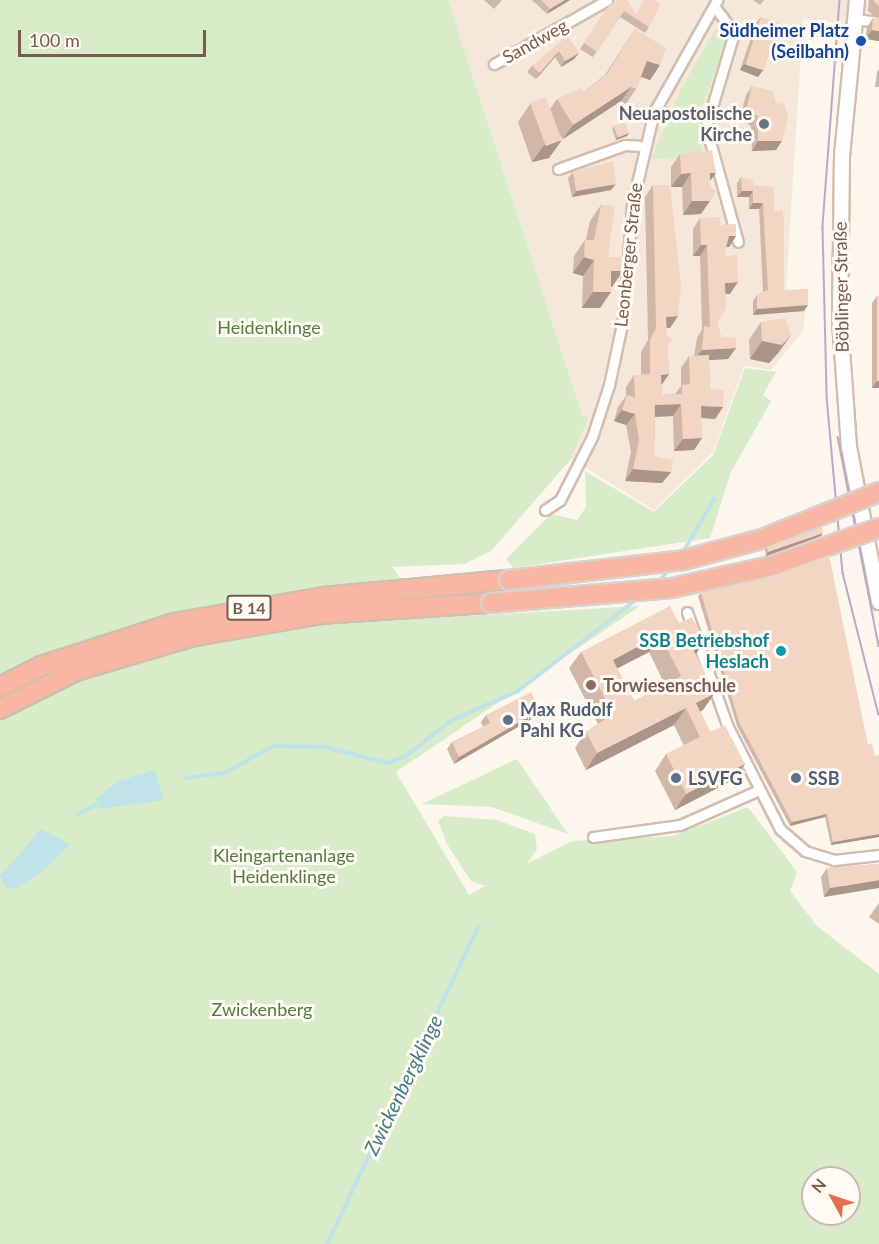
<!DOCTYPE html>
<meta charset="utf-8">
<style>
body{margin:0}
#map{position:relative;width:879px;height:1244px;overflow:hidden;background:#fdf6ec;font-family:Lato,sans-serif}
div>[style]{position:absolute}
.residential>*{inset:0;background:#f5e8da}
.green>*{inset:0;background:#d8ecc9}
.water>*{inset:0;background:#bfe3e8}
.stream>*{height:4px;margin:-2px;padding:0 2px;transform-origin:2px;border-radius:2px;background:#bfe3e8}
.roads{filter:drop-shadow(2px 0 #d1beb0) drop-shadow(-2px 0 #d1beb0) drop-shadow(0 2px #d1beb0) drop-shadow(0 -2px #d1beb0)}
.street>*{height:9px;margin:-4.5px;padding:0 4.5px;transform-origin:4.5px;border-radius:4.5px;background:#fff}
.secondary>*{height:14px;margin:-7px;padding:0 7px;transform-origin:7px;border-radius:7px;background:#fff}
.highway>*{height:18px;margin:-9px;padding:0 9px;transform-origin:9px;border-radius:9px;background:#f7b7a3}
.tram>*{height:1.5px;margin:-0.75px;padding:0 0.75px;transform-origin:0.75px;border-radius:0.75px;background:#b9a8c9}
.bridges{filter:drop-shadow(2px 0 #dad1cd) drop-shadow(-2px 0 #dad1cd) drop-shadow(0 2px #dad1cd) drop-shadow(0 -2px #dad1cd)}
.highway-bridge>*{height:18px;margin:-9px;padding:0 9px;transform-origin:9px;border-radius:9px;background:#f7b7a3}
.wall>*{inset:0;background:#d1b7a8}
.shaded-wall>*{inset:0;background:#aa9588}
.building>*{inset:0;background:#f3d5c3;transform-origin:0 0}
.dots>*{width:16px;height:16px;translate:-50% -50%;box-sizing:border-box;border:3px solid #fffaf3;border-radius:50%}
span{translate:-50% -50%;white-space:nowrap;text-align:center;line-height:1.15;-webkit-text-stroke:6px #fffaf3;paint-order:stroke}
.shield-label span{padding:2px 4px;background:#fffaf3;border:2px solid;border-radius:4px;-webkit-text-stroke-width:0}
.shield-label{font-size:16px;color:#7a5c4d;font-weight:700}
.transit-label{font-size:18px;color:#164399;font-weight:700}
.right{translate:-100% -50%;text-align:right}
.street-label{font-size:18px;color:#7a5c4d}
.worship-label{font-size:18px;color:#5b616d;font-weight:700}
.park-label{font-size:18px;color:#537a41}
.culture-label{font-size:18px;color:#0d838f;font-weight:700}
.education-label{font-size:18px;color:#785e54;font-weight:700}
.left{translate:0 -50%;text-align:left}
.service-label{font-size:18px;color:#4e5e75;font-weight:700}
.water-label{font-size:20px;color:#437c86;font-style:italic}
.north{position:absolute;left:801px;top:1166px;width:60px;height:60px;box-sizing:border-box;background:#fffaf3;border:2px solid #cabbb1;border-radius:50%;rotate:310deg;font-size:16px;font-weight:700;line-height:24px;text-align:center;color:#7a5c4d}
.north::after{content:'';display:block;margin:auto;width:21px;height:27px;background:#e76f51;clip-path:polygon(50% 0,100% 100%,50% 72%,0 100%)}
.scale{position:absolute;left:18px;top:30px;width:188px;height:27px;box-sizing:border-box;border:3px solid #7a5c4d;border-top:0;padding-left:8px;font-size:18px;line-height:21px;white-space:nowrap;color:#7a5c4d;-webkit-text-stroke:4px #fffaf3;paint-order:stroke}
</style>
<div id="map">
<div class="residential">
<div style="clip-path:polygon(448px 0,879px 0,879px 28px,803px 19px,786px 290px,807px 293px,803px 331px,771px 370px,744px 366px,713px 452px,654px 510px,571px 459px,589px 417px,582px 415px)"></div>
</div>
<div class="green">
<div style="clip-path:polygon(evenodd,0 0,448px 0,582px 415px,589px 417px,571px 459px,491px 551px,464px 564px,392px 567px,429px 618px,640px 606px,396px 772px,469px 895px,485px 886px,471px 881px,447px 844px,438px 821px,444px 816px,497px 820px,535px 834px,537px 849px,527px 864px,572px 841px,672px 836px,748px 807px,797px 872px,790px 891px,817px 926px,879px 974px,879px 1244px,0 1244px,0 0,813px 1178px,849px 1178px,849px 1214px,813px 1214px,813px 1178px)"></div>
<div style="clip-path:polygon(717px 26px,726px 41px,698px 121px,702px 157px,651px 159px,681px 89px)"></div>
<div style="clip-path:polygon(745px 368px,776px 372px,763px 395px,771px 401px,731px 472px,710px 538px,513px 568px,506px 559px,551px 514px,577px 520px,586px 507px,585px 471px,654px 512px,713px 455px)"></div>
<div style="clip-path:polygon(517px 759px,568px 834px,492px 807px,422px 804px)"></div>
</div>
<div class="water">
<div style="clip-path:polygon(155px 770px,163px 800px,100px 809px,96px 799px,118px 781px)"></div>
<div style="clip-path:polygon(41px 829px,70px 844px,44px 870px,17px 888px,6px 889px,0 876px)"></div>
</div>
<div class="stream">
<div style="left:682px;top:554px;width:64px;rotate:-59.8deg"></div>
<div style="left:658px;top:582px;width:20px;rotate:-49deg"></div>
<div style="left:185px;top:778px;width:40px;rotate:-7.1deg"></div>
<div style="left:225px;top:773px;width:55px;rotate:-29.4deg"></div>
<div style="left:273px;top:746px;width:52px;rotate:1.1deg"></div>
<div style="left:325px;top:747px;width:64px;rotate:14.5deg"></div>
<div style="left:387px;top:763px;width:20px;rotate:-20deg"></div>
<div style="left:406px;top:756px;width:58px;rotate:-38deg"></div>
<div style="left:452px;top:720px;width:72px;rotate:-23.7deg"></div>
<div style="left:518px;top:691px;width:152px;rotate:-37.8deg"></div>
<div style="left:77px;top:814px;width:26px;rotate:-25deg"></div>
<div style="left:327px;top:1244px;width:352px;rotate:-64.5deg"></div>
</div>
<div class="roads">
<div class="street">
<div style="left:714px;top:6px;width:34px;rotate:53deg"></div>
<div style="left:734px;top:33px;width:98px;rotate:106.6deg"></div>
<div style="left:706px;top:127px;width:119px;rotate:74.5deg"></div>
<div style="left:855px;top:19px;width:24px;rotate:7deg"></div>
<div style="left:494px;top:64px;width:130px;rotate:-29.5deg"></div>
<div style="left:558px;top:169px;width:71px;rotate:-19.7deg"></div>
<div style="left:625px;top:145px;width:18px;rotate:3deg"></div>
<div style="left:545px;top:510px;width:18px;rotate:-34deg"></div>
<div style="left:560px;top:500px;width:71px;rotate:-63.1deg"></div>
<div style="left:592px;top:437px;width:55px;rotate:-71.9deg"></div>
<div style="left:609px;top:385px;width:67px;rotate:-78deg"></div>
<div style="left:623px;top:319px;width:115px;rotate:-85.5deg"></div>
<div style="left:632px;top:204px;width:95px;rotate:-76.6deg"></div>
<div style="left:654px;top:112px;width:129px;rotate:-60.6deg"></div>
<div style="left:687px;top:612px;width:122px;rotate:70.4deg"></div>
<div style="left:728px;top:727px;width:114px;rotate:63deg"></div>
<div style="left:780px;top:829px;width:33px;rotate:41deg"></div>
<div style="left:805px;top:851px;width:30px;rotate:17deg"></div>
<div style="left:834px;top:860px;width:45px;rotate:-6.3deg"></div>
<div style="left:593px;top:837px;width:88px;rotate:-7.9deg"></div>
<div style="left:680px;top:825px;width:86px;rotate:-23.9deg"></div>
</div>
<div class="secondary">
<div style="left:857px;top:0;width:157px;rotate:95.5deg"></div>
<div style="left:842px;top:156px;width:165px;rotate:90.7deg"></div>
<div style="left:840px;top:321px;width:126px;rotate:85.9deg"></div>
<div style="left:849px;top:447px;width:158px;rotate:79deg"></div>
</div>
<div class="highway">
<div style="left:0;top:687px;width:46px;rotate:-27.1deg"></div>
<div style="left:41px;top:666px;width:140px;rotate:-17.9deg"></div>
<div style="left:174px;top:623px;width:152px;rotate:-9.8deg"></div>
<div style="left:324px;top:597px;width:186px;rotate:-5.3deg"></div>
<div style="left:0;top:709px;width:85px;rotate:-26.6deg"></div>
<div style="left:76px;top:671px;width:119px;rotate:-16.6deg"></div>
<div style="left:190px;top:637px;width:132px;rotate:-10deg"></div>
<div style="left:320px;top:614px;width:171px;rotate:-3.7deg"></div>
</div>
</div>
<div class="tram">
<div style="left:840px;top:0;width:229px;rotate:94.3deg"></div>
<div style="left:823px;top:228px;width:169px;rotate:88.6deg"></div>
<div style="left:827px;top:397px;width:177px;rotate:84.8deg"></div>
<div style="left:843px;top:573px;width:146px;rotate:75.8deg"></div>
<div style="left:838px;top:437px;width:213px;rotate:78.9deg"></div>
</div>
<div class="bridges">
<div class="highway-bridge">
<div style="left:509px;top:580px;width:176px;rotate:-6.5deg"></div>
<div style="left:684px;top:560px;width:81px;rotate:-15.1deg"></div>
<div style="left:762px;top:539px;width:126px;rotate:-21.9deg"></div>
<div style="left:491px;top:603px;width:182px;rotate:-4.7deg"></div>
<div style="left:672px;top:588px;width:101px;rotate:-12.5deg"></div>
<div style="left:771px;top:566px;width:114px;rotate:-19.4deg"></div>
</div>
</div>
<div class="wall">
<div style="clip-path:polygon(484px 0,502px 0,494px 9px)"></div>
<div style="clip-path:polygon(532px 0,570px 0,547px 14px)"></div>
<div style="clip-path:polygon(753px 0,764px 0,760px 5px)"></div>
<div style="clip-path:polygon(869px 0,879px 0,879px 41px,865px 39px,867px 27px,873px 18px,877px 18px,868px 11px)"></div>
<div style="clip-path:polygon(608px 7px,635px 13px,649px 27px,645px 33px,620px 17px,593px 57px,580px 49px)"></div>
<div style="clip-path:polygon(761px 17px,763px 70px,758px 77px,740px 70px,756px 23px)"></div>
<div style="clip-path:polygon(635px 29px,660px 65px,650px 80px,641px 77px,636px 89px,626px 104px,621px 101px,563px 139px,559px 134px,549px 158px,532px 162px,518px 122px,530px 104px,550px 109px,557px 99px,583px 92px,605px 75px)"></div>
<div style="clip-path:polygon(569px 39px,579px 53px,574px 59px,561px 67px,555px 57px,536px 79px,527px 72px,532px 66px)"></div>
<div style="clip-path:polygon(879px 69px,879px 87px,875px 87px,877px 72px)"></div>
<div style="clip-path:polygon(752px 86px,776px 150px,752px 151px,751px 126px,740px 119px,746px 95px)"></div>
<div style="clip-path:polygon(614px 126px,627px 136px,616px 140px,612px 129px)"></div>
<div style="clip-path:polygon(680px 154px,710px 181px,701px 214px,683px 215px,682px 187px,671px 187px,671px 167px)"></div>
<div style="clip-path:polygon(573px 172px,611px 190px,572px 197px,568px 178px)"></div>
<div style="clip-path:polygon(741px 177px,753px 185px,774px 211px,784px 290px,808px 305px,804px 311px,753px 315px,753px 301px,757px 295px,763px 292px,759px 209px,749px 209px,749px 197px,737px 197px,737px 183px)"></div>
<div style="clip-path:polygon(653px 185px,678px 316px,670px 328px,666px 328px,669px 374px,661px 385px,662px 395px,675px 394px,681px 386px,681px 368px,689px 356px,694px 356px,697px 338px,702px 330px,700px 256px,693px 256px,693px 229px,700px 218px,720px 225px,736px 236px,729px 247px,726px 247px,724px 256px,730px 294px,726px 294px,717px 323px,721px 337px,736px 348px,728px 359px,709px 360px,710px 389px,723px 407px,715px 419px,701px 418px,702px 438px,694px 450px,674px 451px,673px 416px,655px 417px,654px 456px,671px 472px,662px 483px,625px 481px,631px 452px,626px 425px,614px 421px,618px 407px,626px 396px,626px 387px,634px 375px,641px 375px,641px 352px,648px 340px,645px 197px)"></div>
<div style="clip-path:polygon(601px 205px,608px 257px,623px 271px,611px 287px,600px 308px,582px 308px,583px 276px,573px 273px,574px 256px,585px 240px,586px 240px,590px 221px)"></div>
<div style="clip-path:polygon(877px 296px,879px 388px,872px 388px,872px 303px)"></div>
<div style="clip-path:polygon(761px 322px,779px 352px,769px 363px,750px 359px,749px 340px)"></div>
<div style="clip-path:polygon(821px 536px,766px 556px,765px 550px,767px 547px)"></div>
<div style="clip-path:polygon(701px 593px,879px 837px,831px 845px,825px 817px,790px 826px,737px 726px,698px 596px)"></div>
<div style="clip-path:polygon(evenodd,679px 623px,705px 641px,695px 654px,703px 710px,700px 711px,710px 732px,745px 764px,733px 780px,675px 810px,655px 771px,666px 754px,684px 746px,674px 725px,586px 770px,575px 748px,586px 732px,598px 724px,569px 668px,581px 652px,679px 623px,649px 652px,665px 685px,634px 701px,617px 668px,649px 652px)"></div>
<div style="clip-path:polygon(486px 715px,535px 717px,454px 764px,447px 749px,452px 742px,483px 727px,481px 722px)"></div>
<div style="clip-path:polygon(879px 864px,824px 897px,821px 877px,827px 868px)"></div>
<div style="clip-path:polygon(879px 903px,879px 924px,869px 917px)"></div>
</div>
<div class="shaded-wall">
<div style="clip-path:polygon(565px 0,570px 0,547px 14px,550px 9px)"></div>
<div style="clip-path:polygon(872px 30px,879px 31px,879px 41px,865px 39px)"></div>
<div style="clip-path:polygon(559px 51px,555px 57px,536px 79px,540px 73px)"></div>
<div style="clip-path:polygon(579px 53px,574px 59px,561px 67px,565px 61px)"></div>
<div style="clip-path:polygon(647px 61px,660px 65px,650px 80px,637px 75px)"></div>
<div style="clip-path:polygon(744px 64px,763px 70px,758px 77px,740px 70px)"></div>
<div style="clip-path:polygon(631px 87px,621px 101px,563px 139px,573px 125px)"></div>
<div style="clip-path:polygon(629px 133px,627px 136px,616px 140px,618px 136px)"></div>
<div style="clip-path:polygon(562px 140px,549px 158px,532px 162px,545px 144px)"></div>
<div style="clip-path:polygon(758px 141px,782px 141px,776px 150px,752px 151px)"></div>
<div style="clip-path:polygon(691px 173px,682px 187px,671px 187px,681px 174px)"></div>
<div style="clip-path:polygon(710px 173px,716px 173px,706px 186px)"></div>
<div style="clip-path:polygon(616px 184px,611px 190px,572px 197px,576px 191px)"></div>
<div style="clip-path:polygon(742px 191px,753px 191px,749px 197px,737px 197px)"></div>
<div style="clip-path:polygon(692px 201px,710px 201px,701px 214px,683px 215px)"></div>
<div style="clip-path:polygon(753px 203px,763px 203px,759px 209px,749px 209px)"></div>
<div style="clip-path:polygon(729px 236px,736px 236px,729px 247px,721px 247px)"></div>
<div style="clip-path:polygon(701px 245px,707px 245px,700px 256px,693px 256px)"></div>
<div style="clip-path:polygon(584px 257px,594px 260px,583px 276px,573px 273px)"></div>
<div style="clip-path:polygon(611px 271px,623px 271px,612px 287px,600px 287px)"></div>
<div style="clip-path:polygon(738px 282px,730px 294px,718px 294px,725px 283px)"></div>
<div style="clip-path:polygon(593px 292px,611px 292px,600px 308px,582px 308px)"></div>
<div style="clip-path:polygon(808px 305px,804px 311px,753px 315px,757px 309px)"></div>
<div style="clip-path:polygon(678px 316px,670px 328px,658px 328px,666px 317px)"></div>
<div style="clip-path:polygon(791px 335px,779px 352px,769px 363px,750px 359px,762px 341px)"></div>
<div style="clip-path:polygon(736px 348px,728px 359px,694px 361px,702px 350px)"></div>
<div style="clip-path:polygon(669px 374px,661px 386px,661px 375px)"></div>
<div style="clip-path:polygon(877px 381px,879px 381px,879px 388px,872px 388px)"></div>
<div style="clip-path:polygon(681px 404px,673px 416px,647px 417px,655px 405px)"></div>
<div style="clip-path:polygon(701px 406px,723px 407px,715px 419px,693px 417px)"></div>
<div style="clip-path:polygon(622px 410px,635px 414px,626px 425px,614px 421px)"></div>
<div style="clip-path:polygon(702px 438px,694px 450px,674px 451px,683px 439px)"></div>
<div style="clip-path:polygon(633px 469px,671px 472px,662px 483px,625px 481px)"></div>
<div style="clip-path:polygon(823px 533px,821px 536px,766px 556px,768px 552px)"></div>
<div style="clip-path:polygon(660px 635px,649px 652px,601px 677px,613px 660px)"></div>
<div style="clip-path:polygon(705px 641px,693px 658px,692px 647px)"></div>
<div style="clip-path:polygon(715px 693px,703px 710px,690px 717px,696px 703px)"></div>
<div style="clip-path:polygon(686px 708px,674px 725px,586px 770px,597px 753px)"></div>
<div style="clip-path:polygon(540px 710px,535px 717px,454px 764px,459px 757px)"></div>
<div style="clip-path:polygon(745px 764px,733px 780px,675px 810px,686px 794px)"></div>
<div style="clip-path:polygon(827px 814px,825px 817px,790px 826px,792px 822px)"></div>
<div style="clip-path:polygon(879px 834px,879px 837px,831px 845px,833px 842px)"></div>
<div style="clip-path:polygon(879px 880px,879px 888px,824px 897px,830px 888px)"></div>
</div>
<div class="building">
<div style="clip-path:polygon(541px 0,565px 0,550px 9px)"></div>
<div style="clip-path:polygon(618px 0,627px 0,636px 14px,644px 0,655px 0,660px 5px,649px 27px,624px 11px,597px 52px,584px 43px,608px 7px)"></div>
<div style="clip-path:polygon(874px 0,879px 0,879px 6px,874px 2px)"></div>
<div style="left:761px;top:17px;width:19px;height:50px;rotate:18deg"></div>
<div style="clip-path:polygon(879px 17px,879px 31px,872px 30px,873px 18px)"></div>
<div style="clip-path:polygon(635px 29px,666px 48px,660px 65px,647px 61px,636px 89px,631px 87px,573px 125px,557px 99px,581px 88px,583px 92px,607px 74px)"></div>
<div style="clip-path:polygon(573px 31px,569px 39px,579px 53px,565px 61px,559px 51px,540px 73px,532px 66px)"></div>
<div style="clip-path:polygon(752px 86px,773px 91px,776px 104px,784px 103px,788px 118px,782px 141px,758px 141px,758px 116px,746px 110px)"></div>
<div style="left:546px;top:97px;width:46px;height:17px;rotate:70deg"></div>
<div style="left:625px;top:122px;width:12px;height:12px;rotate:70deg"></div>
<div style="clip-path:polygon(712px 150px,716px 173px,710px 173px,710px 187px,716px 191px,710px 201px,692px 201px,691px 173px,681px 174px,680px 154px)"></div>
<div style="clip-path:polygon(613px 161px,616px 184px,576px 191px,573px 172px)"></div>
<div style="clip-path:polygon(741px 177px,753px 180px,753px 185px,774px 187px,774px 211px,782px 210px,784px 221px,784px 290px,808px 289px,808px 305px,757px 309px,757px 295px,768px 290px,763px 203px,753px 203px,753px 191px,742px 191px)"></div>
<div style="clip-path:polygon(653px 185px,670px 185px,681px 286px,678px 316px,666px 317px,667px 336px,673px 339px,667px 344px,669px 374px,661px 375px,662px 395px,682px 394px,682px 385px,690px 384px,689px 356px,709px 355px,710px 389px,724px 390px,723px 407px,701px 406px,702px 438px,683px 439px,681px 404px,655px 405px,654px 456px,673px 460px,671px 472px,633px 469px,639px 440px,635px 414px,622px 410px,627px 395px,635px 398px,634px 375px,650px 374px,650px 340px,656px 328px)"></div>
<div style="clip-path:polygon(601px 205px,615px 206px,608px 257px,623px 257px,623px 271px,611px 271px,611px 292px,593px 292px,594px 260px,584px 257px,585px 240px,594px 240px)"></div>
<div style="clip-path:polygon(720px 217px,720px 225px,736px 224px,736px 236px,729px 236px,724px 256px,737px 255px,738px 282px,725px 283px,726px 308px,717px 323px,721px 337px,736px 338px,736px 348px,702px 350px,704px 326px,710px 327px,707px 245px,701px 245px,700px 218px)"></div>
<div style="left:877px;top:296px;width:2px;height:85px"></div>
<div style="clip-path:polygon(785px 318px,791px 335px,782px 345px,762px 341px,761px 322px)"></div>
<div style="clip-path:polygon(822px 527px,823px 533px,768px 552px,767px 547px)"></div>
<div style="clip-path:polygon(829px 555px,868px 745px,872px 743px,875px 756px,879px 755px,879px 834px,833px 842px,827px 814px,792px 822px,739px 722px,701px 593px,774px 576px)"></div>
<div style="clip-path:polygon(evenodd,670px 606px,679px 623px,692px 617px,705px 641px,692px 647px,715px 693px,696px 703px,710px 732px,725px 725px,745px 764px,686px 794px,666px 754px,700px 737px,686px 708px,597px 753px,586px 732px,613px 714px,581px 652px,670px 606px,660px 635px,681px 676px,634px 701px,613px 660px,660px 635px)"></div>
<div style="clip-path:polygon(531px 692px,540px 710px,459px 757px,452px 742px,490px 723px,486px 715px)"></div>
<div style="clip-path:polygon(879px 864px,879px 880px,830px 888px,827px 868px)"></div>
</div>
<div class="dots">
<div style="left:861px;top:41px;background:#1a4fb4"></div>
<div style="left:764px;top:124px;background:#6b7280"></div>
<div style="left:781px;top:651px;background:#0f9aa8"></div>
<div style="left:591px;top:685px;background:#8d6e63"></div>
<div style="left:508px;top:720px;background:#5c6f8a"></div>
<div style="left:676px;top:778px;background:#5c6f8a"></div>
<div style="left:796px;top:778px;background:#5c6f8a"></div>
</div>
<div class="shield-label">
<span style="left:249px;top:608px">B 14</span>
</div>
<div class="transit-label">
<span class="right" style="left:849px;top:41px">Südheimer Platz<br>(Seilbahn)</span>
</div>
<div class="street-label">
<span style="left:535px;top:41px;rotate:-29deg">Sandweg</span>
<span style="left:628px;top:255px;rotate:-84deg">Leonberger Straße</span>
<span style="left:841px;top:287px;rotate:-91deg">Böblinger Straße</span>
</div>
<div class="worship-label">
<span class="right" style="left:752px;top:124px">Neuapostolische<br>Kirche</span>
</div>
<div class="park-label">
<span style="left:269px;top:327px">Heidenklinge</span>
<span style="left:284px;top:866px">Kleingartenanlage<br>Heidenklinge</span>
<span style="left:262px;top:1009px">Zwickenberg</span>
</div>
<div class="culture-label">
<span class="right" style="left:769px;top:651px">SSB Betriebshof<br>Heslach</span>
</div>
<div class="education-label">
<span class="left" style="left:603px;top:685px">Torwiesenschule</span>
</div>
<div class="service-label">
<span class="left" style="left:520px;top:720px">Max Rudolf<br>Pahl KG</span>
<span class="left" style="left:688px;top:778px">LSVFG</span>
<span class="left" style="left:808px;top:778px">SSB</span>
</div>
<div class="water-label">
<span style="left:403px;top:1085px;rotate:-64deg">Zwickenbergklinge</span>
</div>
<div class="north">N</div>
<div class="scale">100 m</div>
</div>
